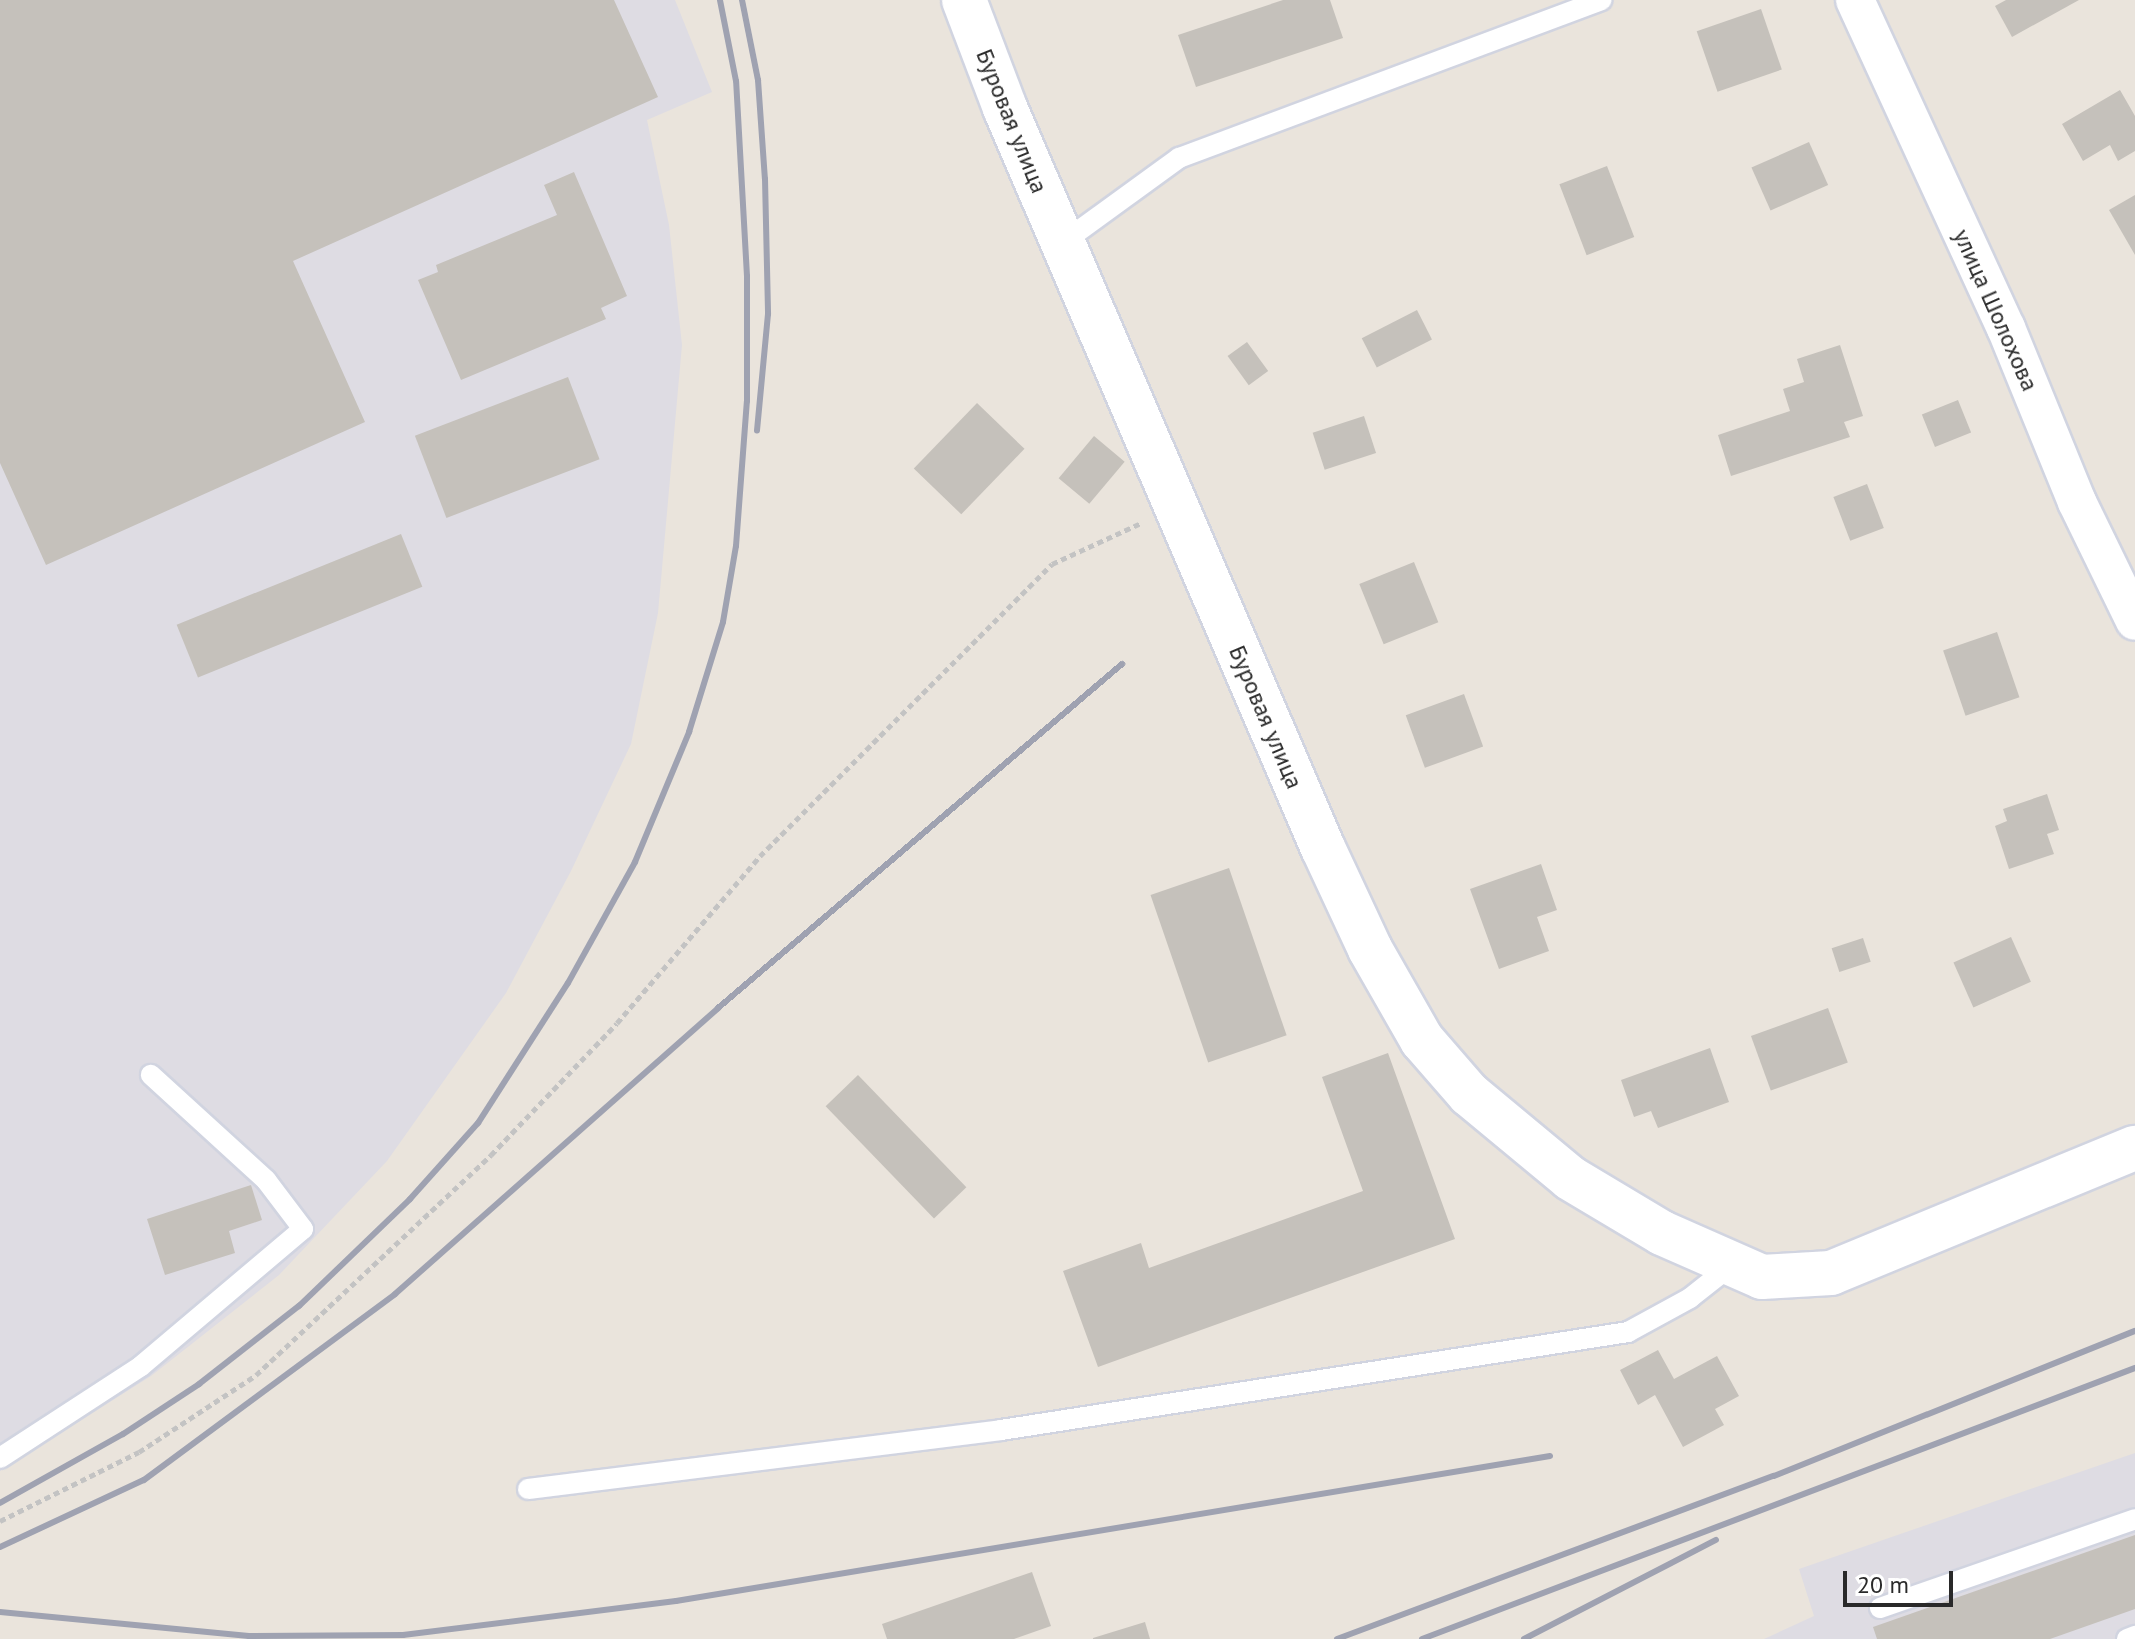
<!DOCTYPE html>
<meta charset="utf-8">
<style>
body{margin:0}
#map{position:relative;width:2135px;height:1639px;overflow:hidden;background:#eae4dc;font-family:"PT Sans",sans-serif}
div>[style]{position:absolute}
.industrial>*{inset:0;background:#dedce3}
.building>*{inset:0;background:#c5c1bb;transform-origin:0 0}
.path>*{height:5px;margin-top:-2.5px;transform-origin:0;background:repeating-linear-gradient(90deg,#c3c3c3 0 6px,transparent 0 10px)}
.roads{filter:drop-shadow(2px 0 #d1d4e0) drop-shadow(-2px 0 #d1d4e0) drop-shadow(0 2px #d1d4e0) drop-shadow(0 -2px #d1d4e0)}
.service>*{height:20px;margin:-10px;padding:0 10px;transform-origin:10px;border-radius:10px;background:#fff}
.minor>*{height:38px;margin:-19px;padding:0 19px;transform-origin:19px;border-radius:19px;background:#fff}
.tertiary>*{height:44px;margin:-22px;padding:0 22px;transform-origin:22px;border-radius:22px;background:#fff}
.rail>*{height:6px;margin:-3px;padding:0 3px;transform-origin:3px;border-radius:3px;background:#9fa2b1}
span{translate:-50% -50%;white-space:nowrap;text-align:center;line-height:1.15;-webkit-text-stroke:6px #fff;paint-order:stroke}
.street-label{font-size:24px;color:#292929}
.scale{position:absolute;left:1843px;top:1571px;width:110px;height:36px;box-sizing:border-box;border:4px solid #292929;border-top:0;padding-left:10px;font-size:24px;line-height:28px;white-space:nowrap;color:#292929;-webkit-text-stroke:6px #fff;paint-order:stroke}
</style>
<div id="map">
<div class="industrial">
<div style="clip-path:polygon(0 0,675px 0,712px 92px,647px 120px,669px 225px,682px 345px,658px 613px,631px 744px,571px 871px,506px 993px,387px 1161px,279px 1275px,151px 1376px,0 1471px)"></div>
<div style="clip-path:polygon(2135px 1453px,2135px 1639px,1764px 1639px,1814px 1616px,1799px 1569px)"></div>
</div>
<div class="building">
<div style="clip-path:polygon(0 0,614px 0,658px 97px,293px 261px,365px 422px,46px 565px,0 463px)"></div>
<div style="clip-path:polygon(1283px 0,1330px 0,1343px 38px,1196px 87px,1178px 35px)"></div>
<div style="clip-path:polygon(2006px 0,2079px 0,2012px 37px,1995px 6px)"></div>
<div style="left:1761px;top:9px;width:64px;height:68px;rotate:71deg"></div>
<div style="clip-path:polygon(2120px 90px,2135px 116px,2135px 151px,2118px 161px,2110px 145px,2083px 161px,2062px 124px)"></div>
<div style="left:1809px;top:142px;width:47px;height:63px;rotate:66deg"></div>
<div style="left:1607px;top:166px;width:76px;height:51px;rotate:69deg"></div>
<div style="clip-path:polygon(574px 172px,627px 296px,601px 308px,606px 319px,461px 380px,418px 280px,438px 272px,436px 265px,557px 215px,544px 185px)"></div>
<div style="clip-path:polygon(2135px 195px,2135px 255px,2109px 210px)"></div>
<div style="left:1417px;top:310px;width:33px;height:62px;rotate:63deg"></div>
<div style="left:1247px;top:342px;width:36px;height:24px;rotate:54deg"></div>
<div style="clip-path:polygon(1840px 345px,1863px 416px,1844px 422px,1850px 437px,1731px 476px,1718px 435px,1790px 411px,1783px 389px,1804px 382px,1797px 359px)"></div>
<div style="left:568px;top:377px;width:88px;height:164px;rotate:69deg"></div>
<div style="left:1958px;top:400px;width:35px;height:39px;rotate:68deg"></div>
<div style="left:977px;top:403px;width:66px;height:91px;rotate:44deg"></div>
<div style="left:1364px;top:416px;width:39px;height:54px;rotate:72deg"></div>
<div style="left:1094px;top:436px;width:40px;height:55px;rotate:40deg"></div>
<div style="left:1867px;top:484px;width:47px;height:36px;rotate:69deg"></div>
<div style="left:401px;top:534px;width:57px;height:242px;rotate:68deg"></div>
<div style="left:1414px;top:562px;width:65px;height:59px;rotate:68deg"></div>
<div style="left:1997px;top:632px;width:69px;height:57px;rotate:71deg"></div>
<div style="left:1464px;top:694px;width:56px;height:62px;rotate:70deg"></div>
<div style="clip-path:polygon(2047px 794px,2059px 830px,2047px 834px,2054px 854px,2009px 869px,1995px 826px,2007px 821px,2003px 809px)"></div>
<div style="clip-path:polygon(1541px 864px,1557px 910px,1537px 917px,1549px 951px,1499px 969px,1470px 889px)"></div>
<div style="left:1229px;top:868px;width:177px;height:83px;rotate:71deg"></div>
<div style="left:2011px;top:937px;width:49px;height:63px;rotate:66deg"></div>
<div style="left:1863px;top:938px;width:25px;height:33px;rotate:72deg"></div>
<div style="left:1828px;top:1008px;width:58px;height:82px;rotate:70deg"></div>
<div style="clip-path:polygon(1710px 1048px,1729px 1102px,1658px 1128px,1651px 1111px,1634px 1117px,1621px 1080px)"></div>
<div style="clip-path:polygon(1388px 1053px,1455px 1239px,1098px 1367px,1063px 1271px,1141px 1243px,1149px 1268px,1363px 1191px,1322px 1077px)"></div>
<div style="left:858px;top:1075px;width:156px;height:45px;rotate:46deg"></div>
<div style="clip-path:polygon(251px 1185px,262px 1220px,229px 1231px,235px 1253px,165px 1275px,147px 1219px)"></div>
<div style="clip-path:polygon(1658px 1350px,1674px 1379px,1717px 1356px,1739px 1396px,1715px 1409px,1724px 1425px,1683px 1447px,1655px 1395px,1638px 1405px,1620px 1370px)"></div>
<div style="clip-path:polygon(2135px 1535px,2135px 1609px,2050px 1639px,1877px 1639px,1873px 1627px)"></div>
<div style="clip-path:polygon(1032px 1572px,1051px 1626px,1014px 1639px,887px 1639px,882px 1624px)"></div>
<div style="clip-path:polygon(1145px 1622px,1150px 1639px,1093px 1639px,1093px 1638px)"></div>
</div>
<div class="path">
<div style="left:0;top:1521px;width:155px;rotate:-26.4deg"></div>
<div style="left:139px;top:1452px;width:140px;rotate:-33.3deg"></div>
<div style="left:256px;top:1375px;width:322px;rotate:-43.1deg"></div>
<div style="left:491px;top:1155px;width:182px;rotate:-46.3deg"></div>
<div style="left:617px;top:1023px;width:220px;rotate:-49.4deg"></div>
<div style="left:760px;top:856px;width:413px;rotate:-45deg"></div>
<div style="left:1052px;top:564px;width:98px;rotate:-24.7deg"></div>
</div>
<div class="roads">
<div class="service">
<div style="left:1062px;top:243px;width:145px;rotate:-36deg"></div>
<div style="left:1179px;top:158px;width:451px;rotate:-20.5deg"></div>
<div style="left:0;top:1458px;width:168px;rotate:-33.1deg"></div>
<div style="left:141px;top:1366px;width:212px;rotate:-40.2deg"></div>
<div style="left:303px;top:1229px;width:61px;rotate:-127.1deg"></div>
<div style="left:266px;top:1180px;width:156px;rotate:-137.6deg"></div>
<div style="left:528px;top:1489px;width:477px;rotate:-7.1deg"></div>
<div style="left:1001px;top:1430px;width:635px;rotate:-8.88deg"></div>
<div style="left:1628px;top:1332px;width:71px;rotate:-28.7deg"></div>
<div style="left:1690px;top:1298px;width:55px;rotate:-38.3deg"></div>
<div style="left:1880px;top:1608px;width:270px;rotate:-19.2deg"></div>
<div style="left:2127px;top:1639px;width:9px;rotate:-21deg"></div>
</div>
<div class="minor">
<div style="left:1855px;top:0;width:361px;rotate:65.3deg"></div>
<div style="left:2006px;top:328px;width:188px;rotate:67.8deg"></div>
<div style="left:2077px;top:502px;width:132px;rotate:64deg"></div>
</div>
<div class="tertiary">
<div style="left:964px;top:0;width:116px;rotate:69.2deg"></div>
<div style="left:1005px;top:108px;width:805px;rotate:66.75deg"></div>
<div style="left:1323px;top:848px;width:111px;rotate:65deg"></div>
<div style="left:1370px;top:949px;width:105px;rotate:60.3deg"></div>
<div style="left:1422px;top:1040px;width:72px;rotate:49deg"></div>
<div style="left:1469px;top:1094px;width:131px;rotate:39.7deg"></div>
<div style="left:1570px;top:1178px;width:107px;rotate:30.9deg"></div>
<div style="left:1662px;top:1233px;width:109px;rotate:23.7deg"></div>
<div style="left:1762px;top:1277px;width:69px;rotate:-3.3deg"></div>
<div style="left:1831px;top:1273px;width:329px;rotate:-22.4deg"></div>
</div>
</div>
<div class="rail">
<div style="left:742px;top:0;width:82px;rotate:78.7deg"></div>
<div style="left:758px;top:80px;width:99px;rotate:86deg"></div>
<div style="left:765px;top:179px;width:135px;rotate:88.7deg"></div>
<div style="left:768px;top:314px;width:117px;rotate:95.4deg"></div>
<div style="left:0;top:1503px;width:141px;rotate:-29.3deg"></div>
<div style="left:123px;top:1434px;width:91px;rotate:-33.3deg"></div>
<div style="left:199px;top:1384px;width:127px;rotate:-38deg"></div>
<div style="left:299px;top:1306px;width:154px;rotate:-43.9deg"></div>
<div style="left:410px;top:1199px;width:102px;rotate:-48.2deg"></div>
<div style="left:478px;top:1123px;width:166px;rotate:-57.3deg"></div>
<div style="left:568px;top:983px;width:138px;rotate:-61deg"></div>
<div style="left:635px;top:862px;width:141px;rotate:-67.4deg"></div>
<div style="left:689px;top:732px;width:115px;rotate:-72.8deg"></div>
<div style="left:723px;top:622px;width:77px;rotate:-80.3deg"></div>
<div style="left:736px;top:546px;width:145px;rotate:-85.7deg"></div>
<div style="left:747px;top:401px;width:125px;rotate:-90deg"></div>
<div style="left:747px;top:276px;width:195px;rotate:-93.2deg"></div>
<div style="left:736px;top:81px;width:83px;rotate:-101.2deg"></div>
<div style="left:0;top:1547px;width:159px;rotate:-25deg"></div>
<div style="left:144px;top:1480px;width:312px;rotate:-36.5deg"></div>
<div style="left:395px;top:1294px;width:431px;rotate:-41.5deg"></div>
<div style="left:718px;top:1008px;width:531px;rotate:-40.41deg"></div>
<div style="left:0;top:1612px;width:250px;rotate:5.5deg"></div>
<div style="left:249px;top:1636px;width:154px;rotate:-0.4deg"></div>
<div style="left:403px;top:1635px;width:275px;rotate:-7.1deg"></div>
<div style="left:676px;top:1601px;width:886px;rotate:-9.42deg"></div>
<div style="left:1337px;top:1639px;width:466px;rotate:-20.5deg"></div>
<div style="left:1774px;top:1476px;width:389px;rotate:-21.9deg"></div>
<div style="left:1422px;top:1639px;width:763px;rotate:-20.81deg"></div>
<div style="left:1524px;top:1639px;width:216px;rotate:-27.3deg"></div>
</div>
<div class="street-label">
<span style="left:1012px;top:121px;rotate:68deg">Буровая улица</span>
<span style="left:1996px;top:310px;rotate:66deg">улица Шолохова</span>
<span style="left:1266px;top:717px;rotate:67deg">Буровая улица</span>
</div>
<div class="scale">20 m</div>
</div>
